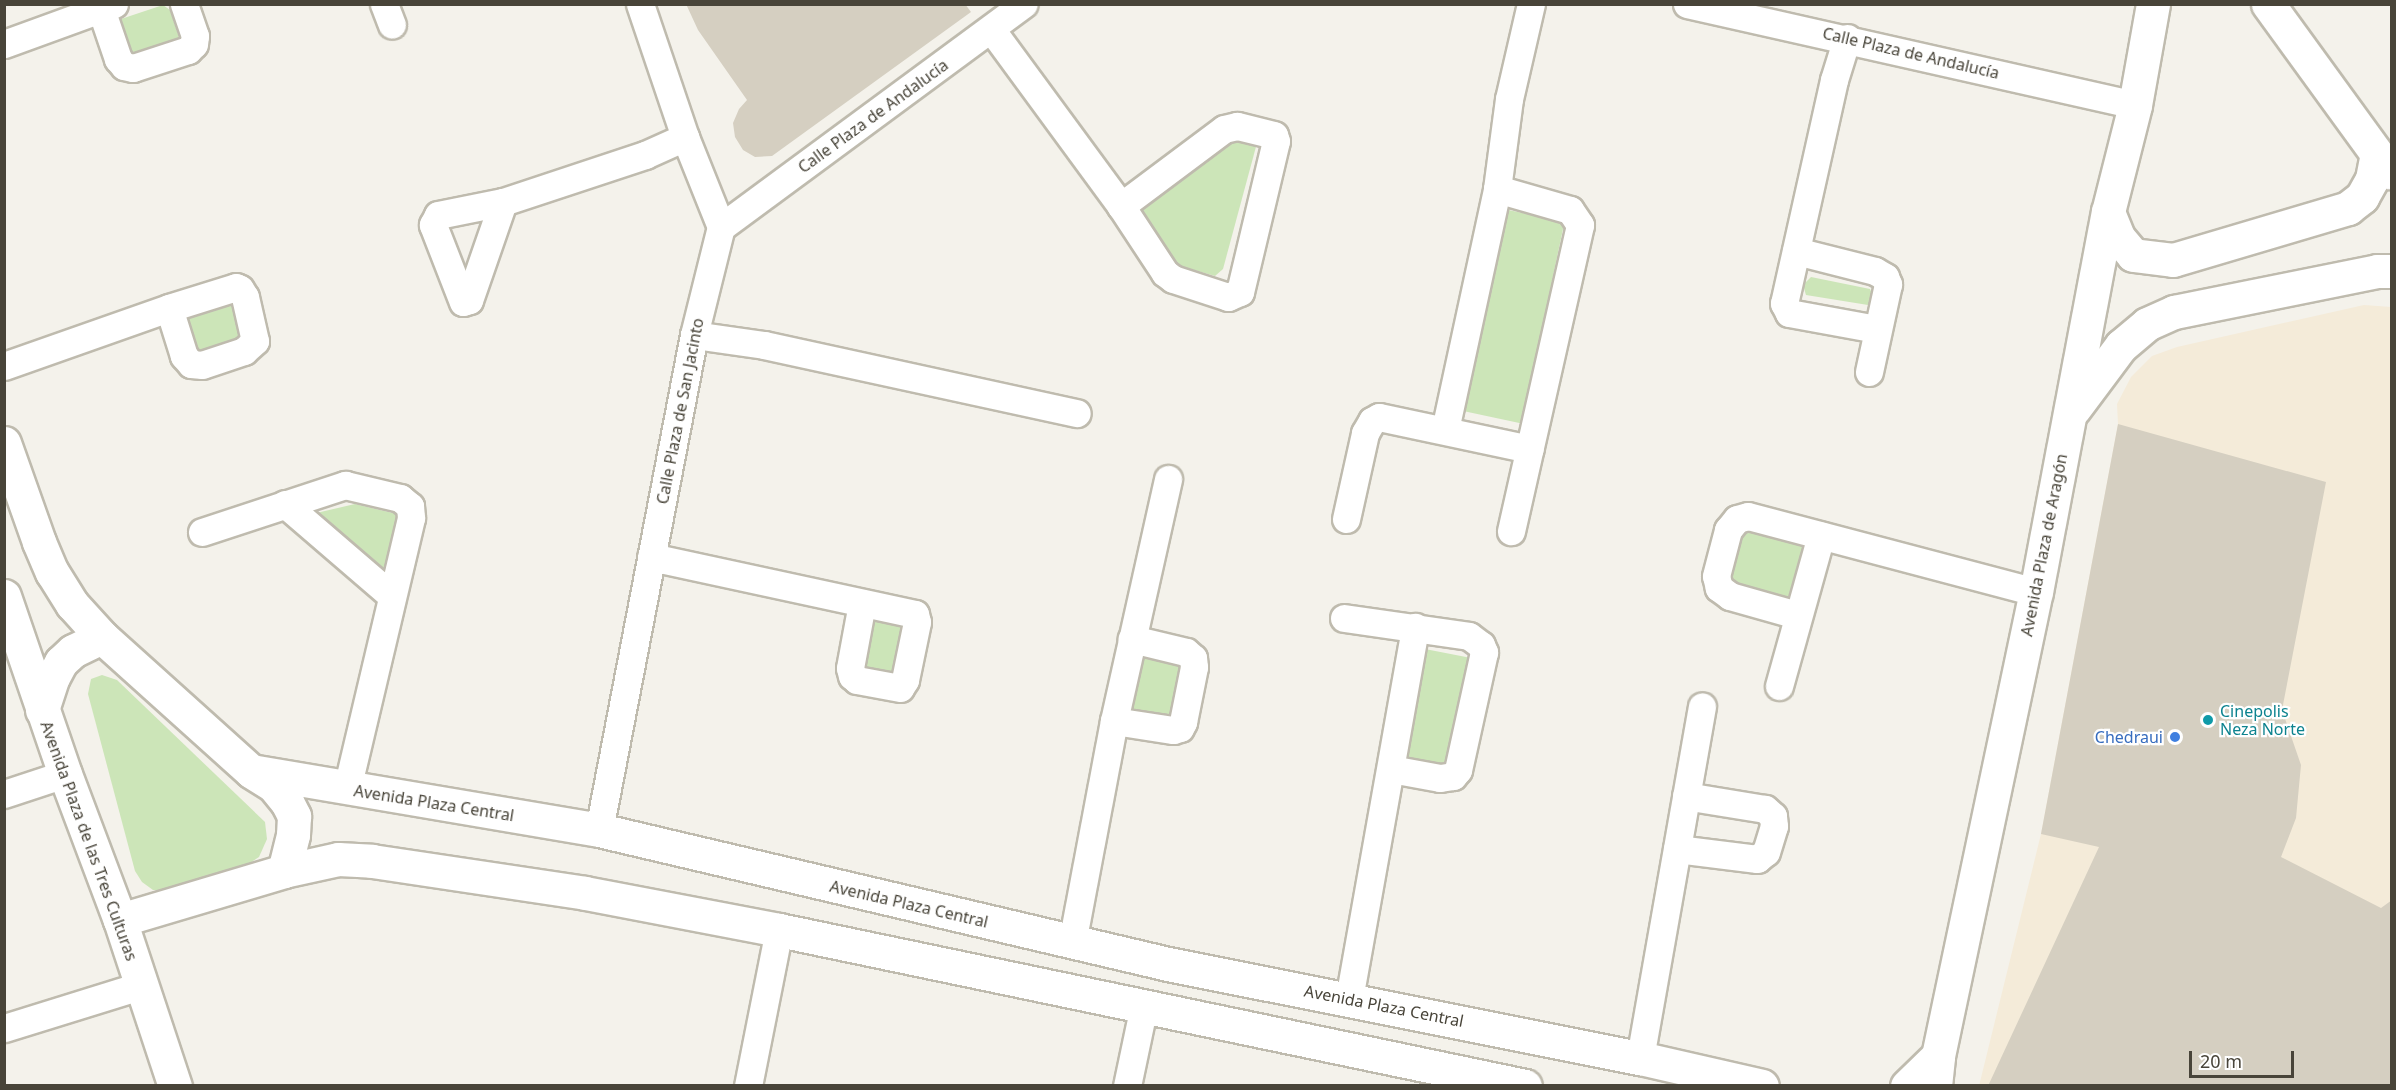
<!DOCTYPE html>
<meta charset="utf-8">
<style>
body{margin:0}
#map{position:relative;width:2396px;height:1090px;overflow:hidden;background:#f4f2eb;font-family:"Noto Sans",sans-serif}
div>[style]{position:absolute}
.commercial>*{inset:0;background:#f4ebd9}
.green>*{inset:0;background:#cce5b8;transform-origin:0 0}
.building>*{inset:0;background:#d5cfc1}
.roads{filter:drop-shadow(2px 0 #bfbbae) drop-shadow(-2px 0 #bfbbae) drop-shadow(0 2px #bfbbae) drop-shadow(0 -2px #bfbbae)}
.minor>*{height:27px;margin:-13.5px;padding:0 13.5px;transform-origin:13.5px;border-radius:13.5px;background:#fff}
.tertiary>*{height:33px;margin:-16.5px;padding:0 16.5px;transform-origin:16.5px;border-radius:16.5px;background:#fff}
.dots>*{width:16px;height:16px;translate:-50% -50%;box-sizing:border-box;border:3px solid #fff;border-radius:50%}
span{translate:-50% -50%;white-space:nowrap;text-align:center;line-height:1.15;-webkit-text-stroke:4.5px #fff;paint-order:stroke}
.street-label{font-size:16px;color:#484439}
.culture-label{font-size:16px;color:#0d838f}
.left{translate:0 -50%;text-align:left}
.shop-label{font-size:16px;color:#366cbe}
.right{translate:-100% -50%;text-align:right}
.frame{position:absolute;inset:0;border:6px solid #484439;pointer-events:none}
.scale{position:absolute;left:2189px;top:1051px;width:105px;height:27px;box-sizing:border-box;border:3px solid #484439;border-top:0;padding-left:8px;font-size:18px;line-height:21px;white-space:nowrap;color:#484439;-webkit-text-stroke:4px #fff;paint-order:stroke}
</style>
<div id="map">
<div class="commercial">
<div style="clip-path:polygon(2364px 305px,2391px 307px,2391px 1085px,1979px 1086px,2041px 834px,2118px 424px,2117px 404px,2131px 377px,2152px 356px,2177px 347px)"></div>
</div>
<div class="green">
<div style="clip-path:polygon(163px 5px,170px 10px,181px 43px,136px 67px,116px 29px,121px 19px)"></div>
<div style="clip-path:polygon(1226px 137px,1257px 143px,1223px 269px,1215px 276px,1177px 265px,1168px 259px,1137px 211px)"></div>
<div style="left:1499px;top:208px;width:67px;height:206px;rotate:12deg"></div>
<div style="clip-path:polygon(1811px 277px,1870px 289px,1874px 298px,1868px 305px,1806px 295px,1803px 285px)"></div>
<div style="clip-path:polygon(236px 298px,242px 341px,199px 354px,191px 348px,182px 317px)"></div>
<div style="clip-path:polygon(355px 504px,397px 514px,383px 573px,312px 514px)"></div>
<div style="left:1743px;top:523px;width:64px;height:63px;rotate:16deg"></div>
<div style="left:873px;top:613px;width:34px;height:57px;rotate:10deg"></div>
<div style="left:1425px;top:649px;width:47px;height:111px;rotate:11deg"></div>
<div style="left:1135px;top:653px;width:49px;height:56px;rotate:9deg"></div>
<div style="clip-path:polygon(102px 675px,117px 680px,265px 822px,267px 839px,259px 857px,244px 867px,171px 890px,153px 890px,142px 882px,135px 871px,88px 694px,91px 679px)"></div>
</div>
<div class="building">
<div style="clip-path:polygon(686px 4px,965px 4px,971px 12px,772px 156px,755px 157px,743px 150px,735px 137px,733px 123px,739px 109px,747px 100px,698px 30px)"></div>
<div style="clip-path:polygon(2118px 424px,2326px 482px,2282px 710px,2301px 765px,2296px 818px,2281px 857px,2381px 908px,2392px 900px,2392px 1086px,1988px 1086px,2099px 847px,2041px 834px)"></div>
</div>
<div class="roads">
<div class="minor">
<div style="left:384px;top:4px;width:22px;rotate:69deg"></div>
<div style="left:1687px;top:4px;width:459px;rotate:12.7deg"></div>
<div style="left:101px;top:9px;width:53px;rotate:71.2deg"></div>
<div style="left:118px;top:59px;width:9px;rotate:49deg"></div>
<div style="left:124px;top:66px;width:9px;rotate:13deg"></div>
<div style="left:133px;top:68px;width:58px;rotate:-18.1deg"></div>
<div style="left:188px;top:50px;width:8px;rotate:-45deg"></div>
<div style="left:194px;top:44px;width:8px;rotate:-83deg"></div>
<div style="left:195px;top:36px;width:34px;rotate:-109deg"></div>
<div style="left:991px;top:29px;width:220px;rotate:53.7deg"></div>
<div style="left:1121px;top:206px;width:80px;rotate:56.7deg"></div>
<div style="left:1165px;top:273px;width:10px;rotate:37deg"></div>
<div style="left:1173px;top:279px;width:58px;rotate:18.1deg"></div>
<div style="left:1228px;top:297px;width:13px;rotate:-23deg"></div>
<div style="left:1240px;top:292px;width:155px;rotate:-76.6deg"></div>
<div style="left:1276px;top:141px;width:6px;rotate:-108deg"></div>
<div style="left:1274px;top:135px;width:38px;rotate:-166deg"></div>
<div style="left:1237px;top:126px;width:13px;rotate:167deg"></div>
<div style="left:1224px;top:129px;width:129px;rotate:143.2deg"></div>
<div style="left:1847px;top:38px;width:44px;rotate:107.2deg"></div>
<div style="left:1834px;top:80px;width:229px;rotate:102.6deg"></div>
<div style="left:1784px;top:303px;width:11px;rotate:63deg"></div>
<div style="left:1789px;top:313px;width:89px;rotate:10.3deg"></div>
<div style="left:4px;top:44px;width:117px;rotate:-20deg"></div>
<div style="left:1497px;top:189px;width:76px;rotate:16deg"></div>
<div style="left:1570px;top:210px;width:18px;rotate:56deg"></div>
<div style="left:1580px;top:225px;width:314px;rotate:102.7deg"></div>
<div style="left:503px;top:202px;width:104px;rotate:109.1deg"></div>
<div style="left:469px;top:300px;width:6px;rotate:162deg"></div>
<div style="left:463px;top:302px;width:83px;rotate:-111.3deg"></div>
<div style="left:433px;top:225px;width:11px;rotate:-63deg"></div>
<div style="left:438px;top:215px;width:66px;rotate:-11.3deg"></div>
<div style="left:503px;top:202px;width:150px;rotate:-18.3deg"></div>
<div style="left:645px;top:155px;width:44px;rotate:-24.2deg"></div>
<div style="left:721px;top:227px;width:376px;rotate:-36.4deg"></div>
<div style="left:1796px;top:251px;width:81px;rotate:14.2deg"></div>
<div style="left:1875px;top:271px;width:12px;rotate:31deg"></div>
<div style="left:1885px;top:277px;width:8px;rotate:67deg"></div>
<div style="left:1888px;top:284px;width:90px;rotate:102.2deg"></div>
<div style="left:694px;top:335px;width:71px;rotate:8.1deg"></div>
<div style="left:764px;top:345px;width:320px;rotate:12.3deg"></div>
<div style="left:4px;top:366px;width:175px;rotate:-19.4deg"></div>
<div style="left:169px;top:308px;width:70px;rotate:-17.4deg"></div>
<div style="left:236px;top:287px;width:4px;rotate:27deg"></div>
<div style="left:240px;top:289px;width:9px;rotate:58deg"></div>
<div style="left:245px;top:297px;width:45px;rotate:77.2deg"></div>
<div style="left:255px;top:341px;width:15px;rotate:138deg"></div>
<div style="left:244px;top:351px;width:44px;rotate:161.6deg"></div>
<div style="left:202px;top:365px;width:11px;rotate:-175deg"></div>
<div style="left:191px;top:364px;width:11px;rotate:-131deg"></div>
<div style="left:184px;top:356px;width:50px;rotate:-107.4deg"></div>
<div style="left:1445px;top:430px;width:247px;rotate:-77.8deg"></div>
<div style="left:1497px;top:189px;width:91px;rotate:-82.4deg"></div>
<div style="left:1509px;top:99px;width:98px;rotate:-77deg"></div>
<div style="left:285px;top:504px;width:141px;rotate:40.7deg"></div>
<div style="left:1346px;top:519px;width:88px;rotate:-77.5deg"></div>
<div style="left:1365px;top:433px;width:14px;rotate:-60deg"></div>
<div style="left:1372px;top:421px;width:8px;rotate:-30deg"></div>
<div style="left:1379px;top:417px;width:154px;rotate:12deg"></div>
<div style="left:202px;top:532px;width:151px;rotate:-18.2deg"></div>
<div style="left:345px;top:485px;width:57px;rotate:13.3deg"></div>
<div style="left:400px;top:498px;width:13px;rotate:39deg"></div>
<div style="left:410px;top:506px;width:12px;rotate:85deg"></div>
<div style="left:411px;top:518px;width:277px;rotate:103.3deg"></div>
<div style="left:651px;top:557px;width:270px;rotate:12.2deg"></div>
<div style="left:915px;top:614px;width:8px;rotate:76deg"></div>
<div style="left:917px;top:622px;width:59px;rotate:101.7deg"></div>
<div style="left:905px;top:680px;width:9px;rotate:122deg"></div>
<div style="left:900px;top:688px;width:44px;rotate:-169.5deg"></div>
<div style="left:857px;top:680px;width:6px;rotate:-141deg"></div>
<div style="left:852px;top:676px;width:8px;rotate:-104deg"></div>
<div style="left:850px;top:668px;width:66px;rotate:-79.5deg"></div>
<div style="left:1797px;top:615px;width:70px;rotate:-164.2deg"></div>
<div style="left:1730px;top:596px;width:14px;rotate:-144deg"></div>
<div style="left:1719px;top:588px;width:12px;rotate:-104deg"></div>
<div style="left:1716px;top:576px;width:48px;rotate:-75.4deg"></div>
<div style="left:1728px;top:530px;width:14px;rotate:-51deg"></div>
<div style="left:1737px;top:519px;width:11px;rotate:-15deg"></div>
<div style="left:1748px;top:516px;width:298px;rotate:14.8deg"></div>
<div style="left:1344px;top:618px;width:126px;rotate:8.2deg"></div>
<div style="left:1469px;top:636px;width:15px;rotate:37deg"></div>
<div style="left:1481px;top:645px;width:8px;rotate:67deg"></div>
<div style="left:1484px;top:652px;width:121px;rotate:102.4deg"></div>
<div style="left:1458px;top:770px;width:8px;rotate:130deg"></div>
<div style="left:1453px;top:776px;width:13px;rotate:171deg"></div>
<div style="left:1440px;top:778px;width:50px;rotate:-169.6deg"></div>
<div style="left:1779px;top:686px;width:156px;rotate:-74.4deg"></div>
<div style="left:1114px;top:721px;width:60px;rotate:8.7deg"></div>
<div style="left:1173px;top:730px;width:7px;rotate:-16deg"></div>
<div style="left:1180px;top:728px;width:7px;rotate:-63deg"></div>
<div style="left:1183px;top:722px;width:56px;rotate:-78.7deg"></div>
<div style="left:1194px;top:667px;width:9px;rotate:-96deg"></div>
<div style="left:1193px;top:658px;width:9px;rotate:-139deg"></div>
<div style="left:1186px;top:652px;width:56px;rotate:-166.5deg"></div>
<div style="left:4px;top:794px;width:64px;rotate:-18.2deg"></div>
<div style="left:599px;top:830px;width:504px;rotate:-79.14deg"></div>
<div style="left:694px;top:335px;width:111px;rotate:-76deg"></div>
<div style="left:721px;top:227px;width:97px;rotate:-111.8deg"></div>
<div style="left:685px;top:137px;width:140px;rotate:-108.7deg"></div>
<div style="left:1677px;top:849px;width:81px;rotate:7.1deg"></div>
<div style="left:1757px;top:859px;width:11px;rotate:-38deg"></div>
<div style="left:1766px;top:852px;width:27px;rotate:-73deg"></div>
<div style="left:1774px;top:826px;width:10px;rotate:-96deg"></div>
<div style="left:1773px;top:816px;width:11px;rotate:-139deg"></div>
<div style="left:1765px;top:809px;width:80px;rotate:-170.7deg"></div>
<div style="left:1072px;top:943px;width:226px;rotate:-79.3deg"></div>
<div style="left:1114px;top:721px;width:248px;rotate:-77.4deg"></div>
<div style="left:1349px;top:999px;width:378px;rotate:-79.9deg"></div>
<div style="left:4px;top:1028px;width:142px;rotate:-17.2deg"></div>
<div style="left:1640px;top:1058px;width:357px;rotate:-80deg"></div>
<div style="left:748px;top:1086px;width:159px;rotate:-78.8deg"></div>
<div style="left:1127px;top:1086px;width:83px;rotate:-78.1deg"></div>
</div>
<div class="tertiary">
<div style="left:2268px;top:4px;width:208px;rotate:54deg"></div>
<div style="left:2108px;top:212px;width:27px;rotate:68deg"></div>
<div style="left:2118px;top:237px;width:23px;rotate:50deg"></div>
<div style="left:2133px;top:255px;width:40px;rotate:7.1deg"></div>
<div style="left:2173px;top:260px;width:183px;rotate:-16.5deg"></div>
<div style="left:2348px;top:208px;width:18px;rotate:-38deg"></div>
<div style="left:2362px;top:197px;width:21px;rotate:-61deg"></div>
<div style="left:2372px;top:179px;width:25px;rotate:-79deg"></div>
<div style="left:2074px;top:409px;width:79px;rotate:-53.3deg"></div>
<div style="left:2121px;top:346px;width:34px;rotate:-40deg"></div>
<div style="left:2147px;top:324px;width:30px;rotate:-24deg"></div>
<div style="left:2174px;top:312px;width:207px;rotate:-11.4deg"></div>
<div style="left:2377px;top:271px;width:15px"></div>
<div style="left:4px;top:443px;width:105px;rotate:70.5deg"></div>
<div style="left:39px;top:542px;width:33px;rotate:67deg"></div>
<div style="left:52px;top:572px;width:38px;rotate:58deg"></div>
<div style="left:72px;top:604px;width:45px;rotate:47.7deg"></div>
<div style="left:102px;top:637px;width:200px;rotate:42deg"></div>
<div style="left:251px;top:771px;width:353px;rotate:9.6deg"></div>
<div style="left:599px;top:830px;width:585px;rotate:13.25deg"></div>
<div style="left:1168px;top:964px;width:481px;rotate:11.3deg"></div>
<div style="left:1640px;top:1058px;width:125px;rotate:12.9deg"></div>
<div style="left:4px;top:596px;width:188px;rotate:71.1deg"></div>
<div style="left:65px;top:774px;width:156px;rotate:69.4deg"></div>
<div style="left:120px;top:920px;width:175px;rotate:71.7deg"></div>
<div style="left:42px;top:710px;width:35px;rotate:-72deg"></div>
<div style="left:53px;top:677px;width:17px;rotate:-62deg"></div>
<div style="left:61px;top:662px;width:16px;rotate:-43deg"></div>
<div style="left:73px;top:651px;width:32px;rotate:-26deg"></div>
<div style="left:252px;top:772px;width:26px;rotate:32deg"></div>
<div style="left:274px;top:786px;width:21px;rotate:51deg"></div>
<div style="left:287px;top:802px;width:16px;rotate:63deg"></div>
<div style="left:294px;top:816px;width:19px;rotate:93deg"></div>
<div style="left:293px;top:835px;width:37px;rotate:104deg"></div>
<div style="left:120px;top:920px;width:171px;rotate:-16.6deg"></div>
<div style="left:284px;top:871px;width:55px;rotate:-12.5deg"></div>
<div style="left:338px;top:859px;width:34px;rotate:3deg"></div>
<div style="left:372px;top:861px;width:215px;rotate:8.5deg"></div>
<div style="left:585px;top:893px;width:197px;rotate:10.8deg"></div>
<div style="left:779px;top:930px;width:762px;rotate:11.81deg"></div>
<div style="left:1907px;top:1086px;width:43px;rotate:-44.1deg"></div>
<div style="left:1935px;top:1086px;width:30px;rotate:-84deg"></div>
<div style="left:1938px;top:1056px;width:474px;rotate:-78.1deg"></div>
<div style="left:2036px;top:592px;width:387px;rotate:-79.3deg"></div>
<div style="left:2108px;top:212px;width:110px;rotate:-75.8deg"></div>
<div style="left:2135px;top:105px;width:103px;rotate:-79.9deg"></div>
</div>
</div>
<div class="dots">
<div style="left:2208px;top:720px;background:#0f9aa8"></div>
<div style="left:2175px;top:737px;background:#3f7fe0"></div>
</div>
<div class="street-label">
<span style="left:1911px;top:53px;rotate:13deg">Calle Plaza de Andalucía</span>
<span style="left:873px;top:116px;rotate:-36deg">Calle Plaza de Andalucía</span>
<span style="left:680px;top:411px;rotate:-79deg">Calle Plaza de San Jacinto</span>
<span style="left:2044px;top:545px;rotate:-79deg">Avenida Plaza de Aragón</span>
<span style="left:434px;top:803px;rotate:9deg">Avenida Plaza Central</span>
<span style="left:89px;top:841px;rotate:70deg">Avenida Plaza de las Tres Culturas</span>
<span style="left:909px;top:904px;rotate:13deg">Avenida Plaza Central</span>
<span style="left:1384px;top:1006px;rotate:11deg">Avenida Plaza Central</span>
</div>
<div class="culture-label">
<span class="left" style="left:2220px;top:720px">Cinepolis<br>Neza Norte</span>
</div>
<div class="shop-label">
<span class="right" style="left:2163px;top:737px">Chedraui</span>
</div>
<div class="frame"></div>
<div class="scale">20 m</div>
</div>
